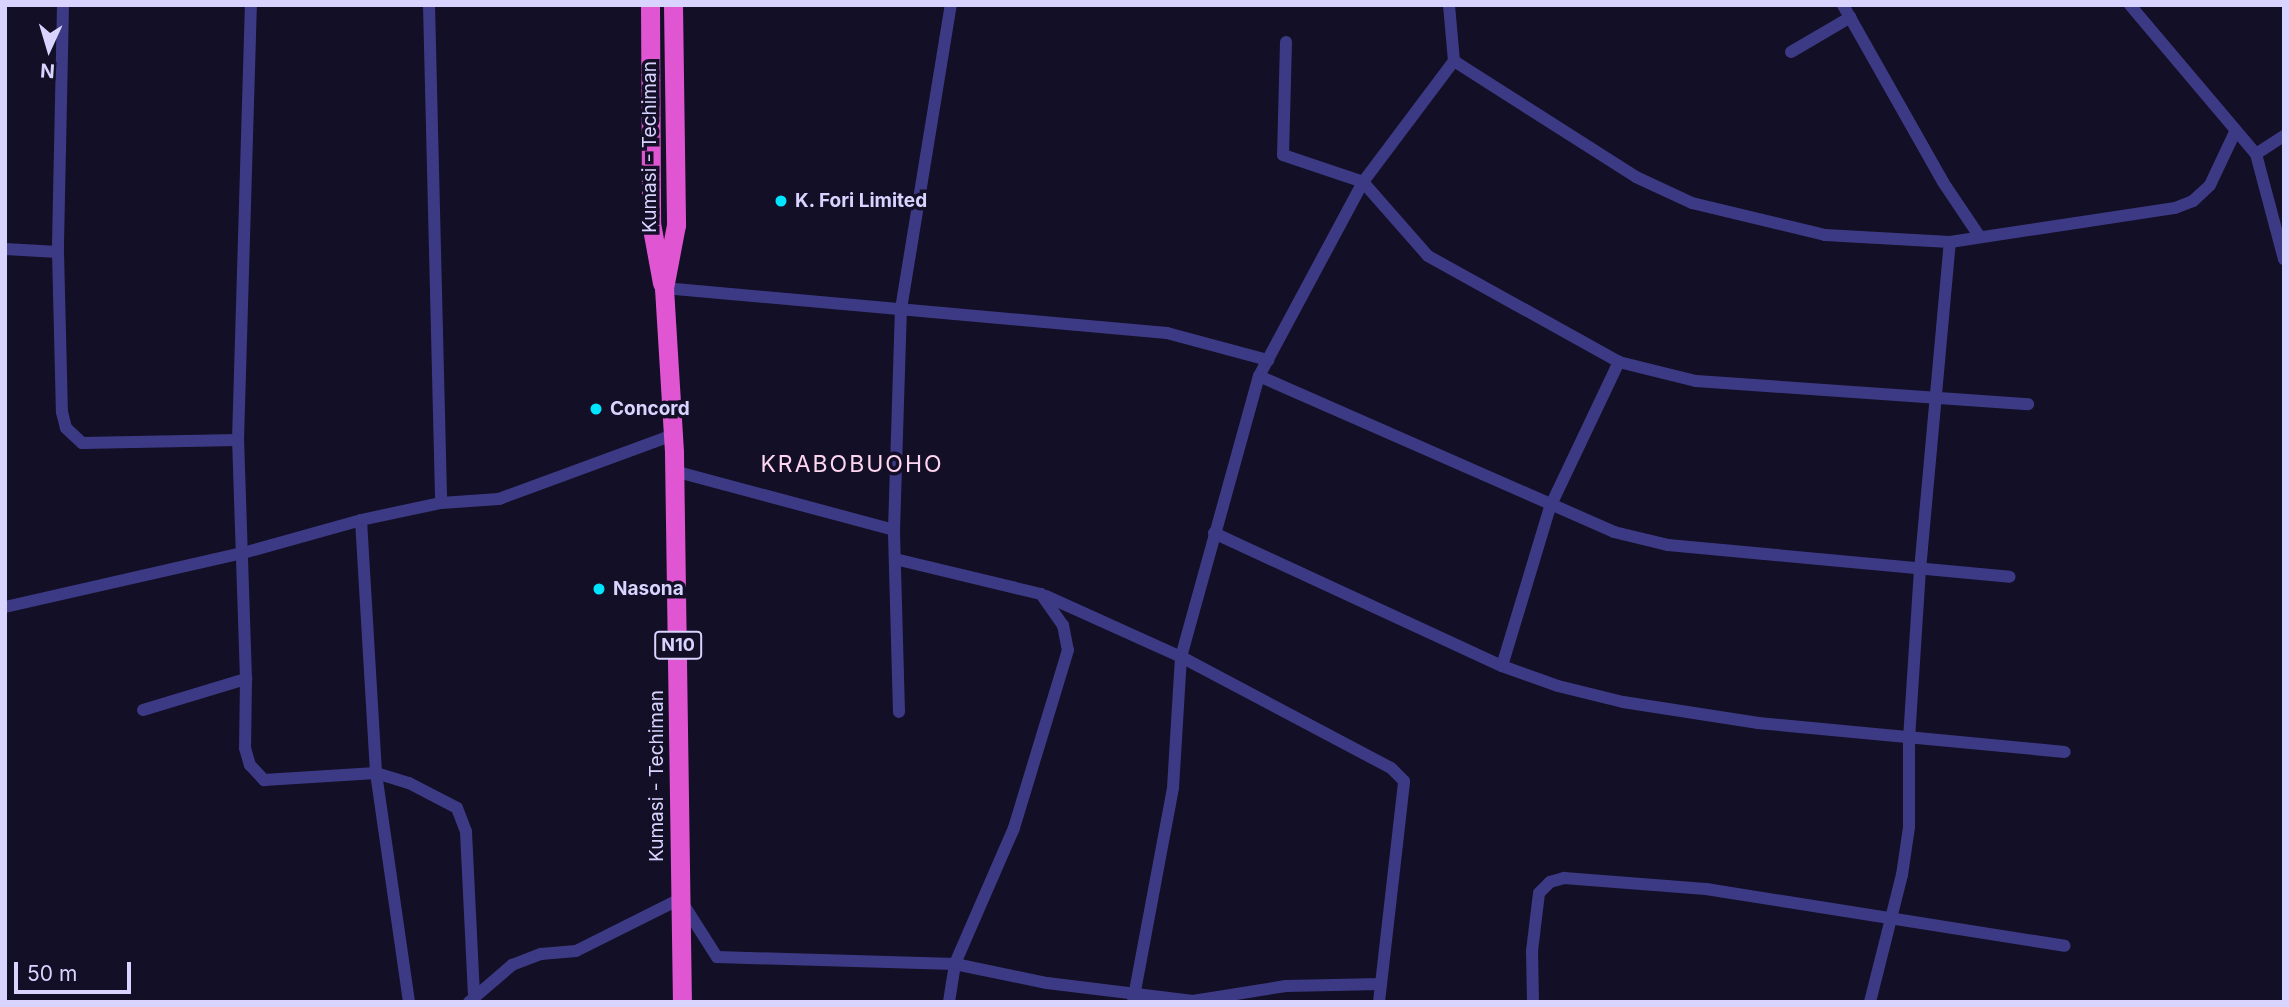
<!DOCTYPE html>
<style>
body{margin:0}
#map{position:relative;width:2289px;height:1007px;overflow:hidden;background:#130f26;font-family:Inter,sans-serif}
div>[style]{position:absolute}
.minor>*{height:12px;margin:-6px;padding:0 6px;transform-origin:6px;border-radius:6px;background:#3d3a85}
.trunk>*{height:19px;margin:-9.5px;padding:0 9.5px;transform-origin:9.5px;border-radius:9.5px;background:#e055d1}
.dots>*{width:19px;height:19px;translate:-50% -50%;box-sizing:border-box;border:4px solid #130f26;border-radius:50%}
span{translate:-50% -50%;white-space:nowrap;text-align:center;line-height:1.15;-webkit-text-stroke:7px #130f26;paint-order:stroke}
.shield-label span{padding:2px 5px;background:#130f26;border:2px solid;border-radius:5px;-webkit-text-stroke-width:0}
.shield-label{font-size:18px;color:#d9d4ff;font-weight:700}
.street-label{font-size:19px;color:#d9d4ff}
.poi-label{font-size:19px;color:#d9d4ff;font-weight:700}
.left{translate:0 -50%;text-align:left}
.quarter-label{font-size:23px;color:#ffd6f0;letter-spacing:2px}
.frame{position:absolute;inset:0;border:7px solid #d9d4ff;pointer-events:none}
.north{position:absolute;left:14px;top:14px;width:70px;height:70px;-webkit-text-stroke:5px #130f26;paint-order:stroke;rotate:184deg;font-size:19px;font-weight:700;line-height:28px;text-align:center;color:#d9d4ff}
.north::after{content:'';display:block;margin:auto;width:24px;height:32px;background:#d9d4ff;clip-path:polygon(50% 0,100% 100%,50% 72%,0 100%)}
.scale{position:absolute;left:14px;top:962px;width:117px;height:32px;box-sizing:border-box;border:4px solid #d9d4ff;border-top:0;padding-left:9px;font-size:21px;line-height:24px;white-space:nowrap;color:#d9d4ff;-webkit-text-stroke:5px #130f26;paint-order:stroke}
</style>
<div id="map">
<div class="minor">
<div style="left:63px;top:5px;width:247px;rotate:91.2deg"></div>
<div style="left:58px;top:252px;width:160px;rotate:88.6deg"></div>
<div style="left:62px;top:412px;width:16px;rotate:76deg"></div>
<div style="left:66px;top:428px;width:22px;rotate:43deg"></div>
<div style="left:82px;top:443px;width:156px;rotate:-1.1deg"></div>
<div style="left:429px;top:5px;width:498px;rotate:88.6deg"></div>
<div style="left:1449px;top:5px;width:56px;rotate:84.9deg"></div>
<div style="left:1454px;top:61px;width:216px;rotate:32.5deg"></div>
<div style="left:1636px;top:177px;width:62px;rotate:24.9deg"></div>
<div style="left:1692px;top:203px;width:137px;rotate:13.5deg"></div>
<div style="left:1825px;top:235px;width:125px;rotate:3.2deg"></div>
<div style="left:1950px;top:242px;width:228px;rotate:-8.6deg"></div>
<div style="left:2175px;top:208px;width:19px;rotate:-21deg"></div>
<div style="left:2193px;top:201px;width:23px;rotate:-43deg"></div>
<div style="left:2210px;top:185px;width:59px;rotate:-64.7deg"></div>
<div style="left:1843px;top:5px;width:203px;rotate:60.5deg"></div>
<div style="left:1943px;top:182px;width:66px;rotate:56.1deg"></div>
<div style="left:2130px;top:5px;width:195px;rotate:49.8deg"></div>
<div style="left:2256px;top:154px;width:109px;rotate:75.1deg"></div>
<div style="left:1286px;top:42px;width:113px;rotate:91.5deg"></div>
<div style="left:1283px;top:155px;width:84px;rotate:18.6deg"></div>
<div style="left:1363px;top:182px;width:98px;rotate:48.7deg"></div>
<div style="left:1428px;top:256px;width:218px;rotate:29deg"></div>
<div style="left:1619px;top:362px;width:79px;rotate:13.9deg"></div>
<div style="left:1696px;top:381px;width:333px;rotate:4deg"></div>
<div style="left:1791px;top:52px;width:69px;rotate:-30.3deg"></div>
<div style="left:2256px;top:154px;width:33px;rotate:-33deg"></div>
<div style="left:5px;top:249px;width:53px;rotate:3.2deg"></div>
<div style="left:664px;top:288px;width:505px;rotate:5.11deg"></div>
<div style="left:1167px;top:333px;width:105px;rotate:15deg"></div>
<div style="left:1259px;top:376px;width:388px;rotate:23.7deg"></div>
<div style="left:1614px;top:532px;width:56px;rotate:13.5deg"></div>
<div style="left:1668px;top:545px;width:343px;rotate:5.3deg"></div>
<div style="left:674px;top:471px;width:228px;rotate:15deg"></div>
<div style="left:361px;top:520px;width:253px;rotate:86.6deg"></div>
<div style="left:376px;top:773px;width:34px;rotate:17deg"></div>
<div style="left:409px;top:783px;width:54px;rotate:27.5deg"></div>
<div style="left:457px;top:808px;width:26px;rotate:69deg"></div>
<div style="left:466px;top:832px;width:161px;rotate:87.2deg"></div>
<div style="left:1214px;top:533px;width:317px;rotate:24.8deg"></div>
<div style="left:1502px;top:666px;width:59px;rotate:19.7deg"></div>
<div style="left:1558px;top:686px;width:67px;rotate:13.8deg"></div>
<div style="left:1623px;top:702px;width:137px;rotate:8.8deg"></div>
<div style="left:1758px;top:723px;width:308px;rotate:5.4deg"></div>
<div style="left:895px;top:559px;width:150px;rotate:13.5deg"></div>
<div style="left:1041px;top:594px;width:38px;rotate:55deg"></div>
<div style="left:1063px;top:625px;width:25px;rotate:79deg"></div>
<div style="left:1068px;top:650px;width:186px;rotate:106.9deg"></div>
<div style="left:1014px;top:828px;width:148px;rotate:113.5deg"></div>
<div style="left:955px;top:964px;width:38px;rotate:99deg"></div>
<div style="left:1046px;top:596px;width:148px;rotate:24.3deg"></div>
<div style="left:1181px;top:657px;width:131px;rotate:93.5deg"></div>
<div style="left:1173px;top:788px;width:217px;rotate:100.6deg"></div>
<div style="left:5px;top:607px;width:244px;rotate:-12.8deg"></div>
<div style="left:243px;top:553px;width:123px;rotate:-15.6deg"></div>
<div style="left:361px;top:520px;width:82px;rotate:-12deg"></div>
<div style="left:441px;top:503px;width:58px;rotate:-3.9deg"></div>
<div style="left:499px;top:499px;width:185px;rotate:-20.2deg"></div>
<div style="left:1502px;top:666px;width:166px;rotate:-73.2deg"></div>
<div style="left:1550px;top:507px;width:161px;rotate:-64.6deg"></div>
<div style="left:246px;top:679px;width:69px;rotate:90.8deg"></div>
<div style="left:245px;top:748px;width:18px;rotate:74deg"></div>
<div style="left:250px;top:765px;width:21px;rotate:47deg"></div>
<div style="left:264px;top:780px;width:112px;rotate:-3.6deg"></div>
<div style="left:376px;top:773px;width:231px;rotate:81.8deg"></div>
<div style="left:143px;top:710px;width:108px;rotate:-16.8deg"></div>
<div style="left:246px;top:679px;width:239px;rotate:-91.9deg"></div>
<div style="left:238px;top:440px;width:435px;rotate:-88.3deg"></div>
<div style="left:899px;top:712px;width:182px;rotate:-91.6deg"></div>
<div style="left:894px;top:530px;width:221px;rotate:-88.2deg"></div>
<div style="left:901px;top:309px;width:308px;rotate:-80.7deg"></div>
<div style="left:469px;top:1002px;width:57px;rotate:-40.7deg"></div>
<div style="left:512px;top:965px;width:31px;rotate:-21deg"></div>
<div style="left:541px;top:954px;width:35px;rotate:-5deg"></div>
<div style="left:576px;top:951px;width:116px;rotate:-26.6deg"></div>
<div style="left:680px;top:899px;width:69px;rotate:57.5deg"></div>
<div style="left:717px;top:957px;width:238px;rotate:1.7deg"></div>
<div style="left:955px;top:964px;width:94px;rotate:11.7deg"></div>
<div style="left:1047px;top:983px;width:147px;rotate:7deg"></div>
<div style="left:1193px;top:1001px;width:94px;rotate:-9.2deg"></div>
<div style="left:1286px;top:986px;width:95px;rotate:-1.2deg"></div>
<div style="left:1379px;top:1002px;width:222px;rotate:-83.5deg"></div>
<div style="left:1404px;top:781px;width:18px;rotate:-135deg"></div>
<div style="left:1391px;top:768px;width:238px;rotate:-152.1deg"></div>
<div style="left:1181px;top:657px;width:292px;rotate:-74.5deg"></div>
<div style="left:1259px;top:376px;width:220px;rotate:-61.8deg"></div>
<div style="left:1363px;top:182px;width:151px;rotate:-53.1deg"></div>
<div style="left:1533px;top:1002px;width:51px;rotate:-91.1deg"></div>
<div style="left:1532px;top:951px;width:58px;rotate:-83.1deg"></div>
<div style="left:1539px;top:893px;width:16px;rotate:-45deg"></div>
<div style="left:1550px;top:882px;width:15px;rotate:-16deg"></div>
<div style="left:1564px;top:878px;width:142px;rotate:4.4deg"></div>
<div style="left:1706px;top:889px;width:363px;rotate:9deg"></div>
<div style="left:1870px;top:1002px;width:131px;rotate:-75.9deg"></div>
<div style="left:1902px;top:875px;width:49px;rotate:-81.7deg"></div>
<div style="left:1909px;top:827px;width:88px;rotate:-90deg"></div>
<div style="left:1909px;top:739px;width:169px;rotate:-86.3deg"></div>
<div style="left:1920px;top:570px;width:329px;rotate:-84.8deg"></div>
</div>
<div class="trunk">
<div style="left:650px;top:5px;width:218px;rotate:89.7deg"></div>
<div style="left:651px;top:223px;width:61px;rotate:79.6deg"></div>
<div style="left:673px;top:5px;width:220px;rotate:89.2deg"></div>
<div style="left:676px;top:225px;width:64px;rotate:100.8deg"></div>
<div style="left:664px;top:288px;width:165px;rotate:86.5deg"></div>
<div style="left:674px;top:453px;width:549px;rotate:89.17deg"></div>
</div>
<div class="dots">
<div style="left:781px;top:201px;background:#00e5ff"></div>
<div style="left:596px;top:409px;background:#00e5ff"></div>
<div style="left:599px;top:589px;background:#00e5ff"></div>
</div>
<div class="shield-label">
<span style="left:678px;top:645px">N10</span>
</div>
<div class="street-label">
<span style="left:650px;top:147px;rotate:-90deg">Kumasi - Techiman</span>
<span style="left:657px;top:776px;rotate:-90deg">Kumasi - Techiman</span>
</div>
<div class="poi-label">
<span class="left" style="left:795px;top:201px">K. Fori Limited</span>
<span class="left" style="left:610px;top:409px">Concord</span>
<span class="left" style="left:613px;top:589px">Nasona</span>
</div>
<div class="quarter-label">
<span style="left:852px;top:464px">KRABOBUOHO</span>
</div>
<div class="frame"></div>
<div class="north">N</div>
<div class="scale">50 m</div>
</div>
